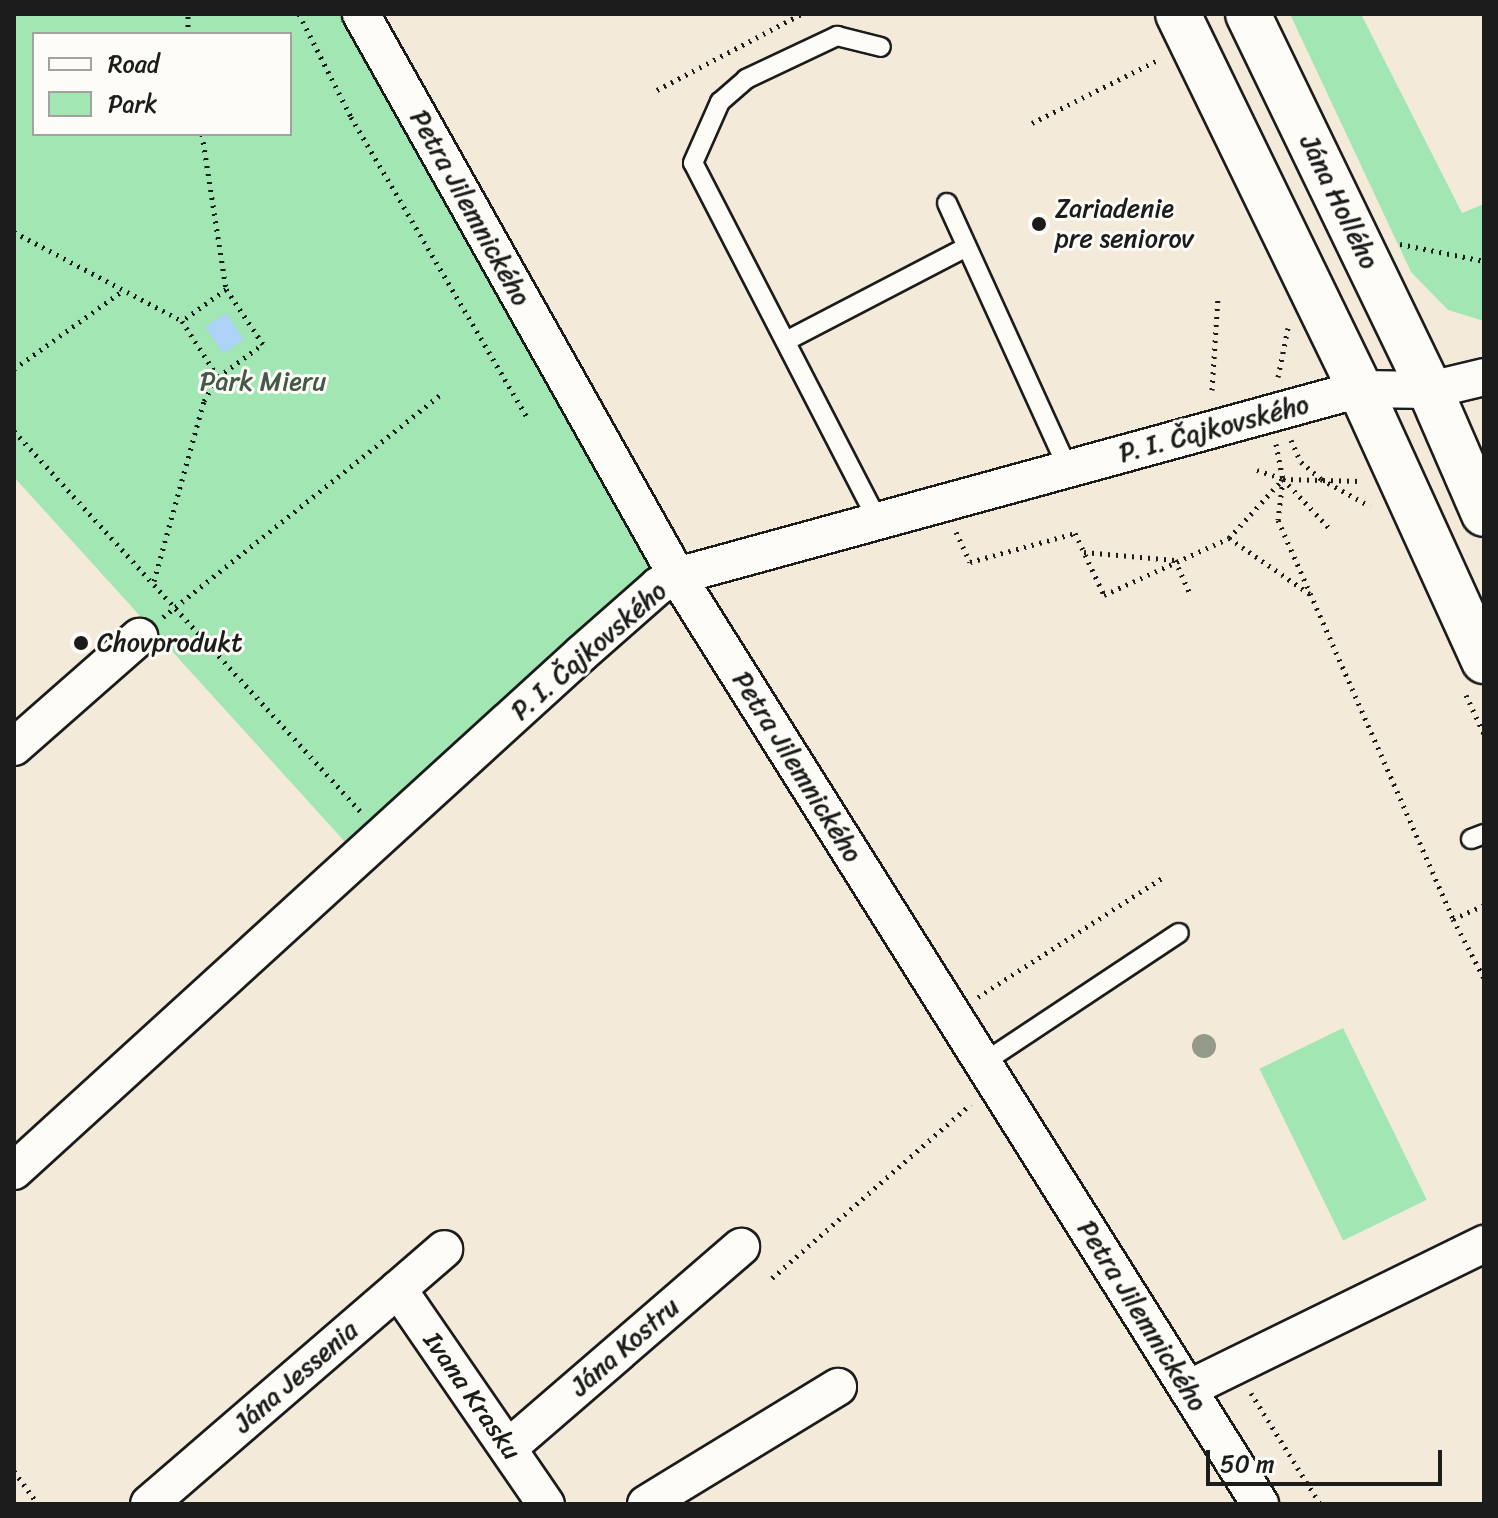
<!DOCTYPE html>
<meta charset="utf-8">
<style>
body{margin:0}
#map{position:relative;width:1498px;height:1518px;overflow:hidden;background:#f4ead9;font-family:Sriracha,sans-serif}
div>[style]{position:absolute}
.green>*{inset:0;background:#a1e6b3;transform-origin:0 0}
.water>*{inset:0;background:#add3f6;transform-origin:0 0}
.path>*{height:5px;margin-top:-2.5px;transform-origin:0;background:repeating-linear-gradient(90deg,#1c1c1c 0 2px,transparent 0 8px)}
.roads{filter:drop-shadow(2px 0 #1c1c1c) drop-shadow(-2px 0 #1c1c1c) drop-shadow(0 2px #1c1c1c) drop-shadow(0 -2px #1c1c1c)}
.lane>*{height:18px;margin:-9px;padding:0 9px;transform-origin:9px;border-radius:9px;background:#fdfcf7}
.street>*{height:36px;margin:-18px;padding:0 18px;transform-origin:18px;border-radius:18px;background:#fdfcf7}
.secondary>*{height:44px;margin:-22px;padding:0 22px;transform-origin:22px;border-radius:22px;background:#fdfcf7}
.trees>*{width:24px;height:24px;margin:-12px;border-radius:50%;background:#939a8a}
.dots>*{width:22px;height:22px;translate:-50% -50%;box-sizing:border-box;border:4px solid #fdfcf7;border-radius:50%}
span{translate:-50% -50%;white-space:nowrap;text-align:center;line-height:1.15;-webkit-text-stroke:6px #fdfcf7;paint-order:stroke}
.street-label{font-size:26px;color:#1c1c1c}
.poi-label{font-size:26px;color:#1c1c1c}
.left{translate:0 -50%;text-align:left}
.park-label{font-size:26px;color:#445949}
.frame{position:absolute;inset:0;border:16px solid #1c1c1c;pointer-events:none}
.legend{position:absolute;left:32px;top:32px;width:260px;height:104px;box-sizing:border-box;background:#fdfcf7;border:2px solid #a3a29f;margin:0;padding:10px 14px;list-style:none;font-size:24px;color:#1c1c1c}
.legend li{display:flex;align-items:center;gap:16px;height:40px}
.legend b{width:40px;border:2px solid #a3a29f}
.scale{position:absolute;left:1206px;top:1450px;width:236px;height:36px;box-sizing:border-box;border:4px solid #1c1c1c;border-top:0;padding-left:10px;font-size:24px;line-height:28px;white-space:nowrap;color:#1c1c1c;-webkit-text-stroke:6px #fdfcf7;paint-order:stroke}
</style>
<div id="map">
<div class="green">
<div style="clip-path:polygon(evenodd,14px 14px,341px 14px,651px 569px,346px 843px,14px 477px,14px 14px,34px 34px,290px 34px,290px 134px,34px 134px,34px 34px)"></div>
<div style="clip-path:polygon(1290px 14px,1361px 14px,1462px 213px,1484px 204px,1484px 321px,1448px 310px,1411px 272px)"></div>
<div style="left:1343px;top:1028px;width:191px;height:93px;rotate:64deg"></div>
</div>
<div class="water">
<div style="left:226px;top:313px;width:32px;height:25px;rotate:56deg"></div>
</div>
<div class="path">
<div style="left:299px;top:14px;width:115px;rotate:63.2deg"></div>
<div style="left:351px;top:117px;width:350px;rotate:59.6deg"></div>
<div style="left:188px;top:34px;width:20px;rotate:-90deg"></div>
<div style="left:657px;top:90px;width:163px;rotate:-27.8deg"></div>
<div style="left:1032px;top:123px;width:143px;rotate:-26.6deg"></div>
<div style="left:202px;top:134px;width:157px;rotate:81.2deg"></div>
<div style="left:14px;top:232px;width:190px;rotate:27.9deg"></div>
<div style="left:182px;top:321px;width:67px;rotate:57.3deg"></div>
<div style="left:218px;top:377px;width:56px;rotate:-36.3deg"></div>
<div style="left:263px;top:344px;width:66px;rotate:-123.9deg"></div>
<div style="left:226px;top:289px;width:54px;rotate:144deg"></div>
<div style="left:1400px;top:244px;width:86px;rotate:11.4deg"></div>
<div style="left:14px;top:369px;width:133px;rotate:-35.8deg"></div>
<div style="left:1278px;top:377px;width:50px;rotate:-78.5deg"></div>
<div style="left:1212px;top:390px;width:94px;rotate:-86.3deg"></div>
<div style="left:14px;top:431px;width:514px;rotate:47.68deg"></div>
<div style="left:1291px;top:440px;width:24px;rotate:66deg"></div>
<div style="left:1301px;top:462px;width:26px;rotate:40deg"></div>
<div style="left:1321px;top:479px;width:56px;rotate:28.9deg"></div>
<div style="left:1276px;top:444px;width:36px;rotate:79deg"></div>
<div style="left:1283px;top:479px;width:41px;rotate:97deg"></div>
<div style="left:1278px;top:520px;width:436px;rotate:66.3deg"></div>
<div style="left:1453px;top:919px;width:67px;rotate:62.3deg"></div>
<div style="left:1257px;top:470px;width:28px;rotate:19deg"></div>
<div style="left:1283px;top:479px;width:70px;rotate:46.7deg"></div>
<div style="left:956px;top:532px;width:33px;rotate:65deg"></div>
<div style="left:970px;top:562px;width:109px;rotate:-15.4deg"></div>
<div style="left:1075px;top:533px;width:68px;rotate:64.9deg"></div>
<div style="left:1104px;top:595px;width:137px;rotate:-24.5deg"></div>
<div style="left:1229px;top:538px;width:80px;rotate:-47.5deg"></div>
<div style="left:1283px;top:479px;width:79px;rotate:1.5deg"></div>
<div style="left:1229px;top:538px;width:98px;rotate:34.7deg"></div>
<div style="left:1084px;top:552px;width:91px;rotate:5deg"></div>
<div style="left:1175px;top:560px;width:39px;rotate:66deg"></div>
<div style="left:154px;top:581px;width:187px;rotate:-74.5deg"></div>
<div style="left:204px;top:401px;width:28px;rotate:-60deg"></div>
<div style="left:163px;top:617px;width:355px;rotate:-38.7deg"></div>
<div style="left:1466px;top:695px;width:43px;rotate:65.2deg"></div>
<div style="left:1453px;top:919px;width:34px;rotate:-24deg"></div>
<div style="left:978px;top:997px;width:219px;rotate:-32.9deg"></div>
<div style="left:772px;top:1278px;width:264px;rotate:-41.2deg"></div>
<div style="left:1251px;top:1393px;width:131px;rotate:58.1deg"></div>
<div style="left:14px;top:1471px;width:41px;rotate:54deg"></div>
</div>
<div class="roads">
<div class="lane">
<div style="left:947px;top:203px;width:292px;rotate:65.5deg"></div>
<div style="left:786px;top:341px;width:202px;rotate:-27.5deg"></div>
<div style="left:878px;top:521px;width:403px;rotate:-117.3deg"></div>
<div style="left:693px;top:163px;width:67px;rotate:-66.1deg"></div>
<div style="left:720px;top:102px;width:35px;rotate:-41deg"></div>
<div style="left:746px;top:79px;width:101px;rotate:-25.3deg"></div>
<div style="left:837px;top:36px;width:45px;rotate:14deg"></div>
<div style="left:1471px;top:839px;width:14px;rotate:-21deg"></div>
<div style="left:983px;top:1063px;width:235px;rotate:-33.6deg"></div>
</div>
<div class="street">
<div style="left:361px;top:14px;width:645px;rotate:60.65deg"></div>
<div style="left:677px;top:576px;width:1096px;rotate:57.86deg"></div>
<div style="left:14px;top:747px;width:167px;rotate:-41.3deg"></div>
<div style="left:14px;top:1171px;width:767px;rotate:-42.36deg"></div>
<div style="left:581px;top:654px;width:103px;rotate:-41.4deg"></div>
<div style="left:658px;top:586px;width:21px;rotate:-28deg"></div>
<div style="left:677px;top:576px;width:708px;rotate:-15.31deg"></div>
<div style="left:1360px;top:389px;width:70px;rotate:0.8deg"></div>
<div style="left:1430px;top:390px;width:56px;rotate:-13.5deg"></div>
<div style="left:398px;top:1289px;width:261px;rotate:55.5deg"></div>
<div style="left:1188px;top:1389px;width:330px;rotate:-26.1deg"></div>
<div style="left:508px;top:1448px;width:308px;rotate:-40.8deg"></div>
<div style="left:149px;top:1504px;width:390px;rotate:-40.8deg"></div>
<div style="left:646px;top:1504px;width:225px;rotate:-31.4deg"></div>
</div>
<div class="secondary">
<div style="left:1178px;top:14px;width:417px;rotate:64.1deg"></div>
<div style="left:1360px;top:389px;width:299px;rotate:65.5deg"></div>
<div style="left:1248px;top:14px;width:418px;rotate:64.2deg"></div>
<div style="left:1430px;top:390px;width:135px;rotate:66.5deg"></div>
</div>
</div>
<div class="trees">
<div style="left:1204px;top:1046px"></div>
</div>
<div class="dots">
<div style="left:1039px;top:224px;background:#1c1c1c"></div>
<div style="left:81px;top:643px;background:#1c1c1c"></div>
</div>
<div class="street-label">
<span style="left:1339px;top:202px;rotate:64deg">Jána Hollého</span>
<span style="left:470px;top:208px;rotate:61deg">Petra Jilemnického</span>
<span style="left:1214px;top:429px;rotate:-15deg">P. I. Čajkovského</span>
<span style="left:589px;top:651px;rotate:-41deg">P. I. Čajkovského</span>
<span style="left:797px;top:767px;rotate:58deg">Petra Jilemnického</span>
<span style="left:1142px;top:1316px;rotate:58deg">Petra Jilemnického</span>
<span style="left:625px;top:1347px;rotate:-41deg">Jána Kostru</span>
<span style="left:296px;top:1377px;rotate:-41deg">Jána Jessenia</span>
<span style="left:472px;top:1396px;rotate:55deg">Ivana Krasku</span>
</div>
<div class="poi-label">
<span class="left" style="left:1055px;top:224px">Zariadenie<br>pre seniorov</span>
<span class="left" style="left:97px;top:643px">Chovprodukt</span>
</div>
<div class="park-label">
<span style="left:263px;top:382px">Park Mieru</span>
</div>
<div class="frame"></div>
<ul class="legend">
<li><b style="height:10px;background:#fdfcf7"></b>Road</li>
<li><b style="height:22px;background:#a1e6b3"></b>Park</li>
</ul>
<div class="scale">50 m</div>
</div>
